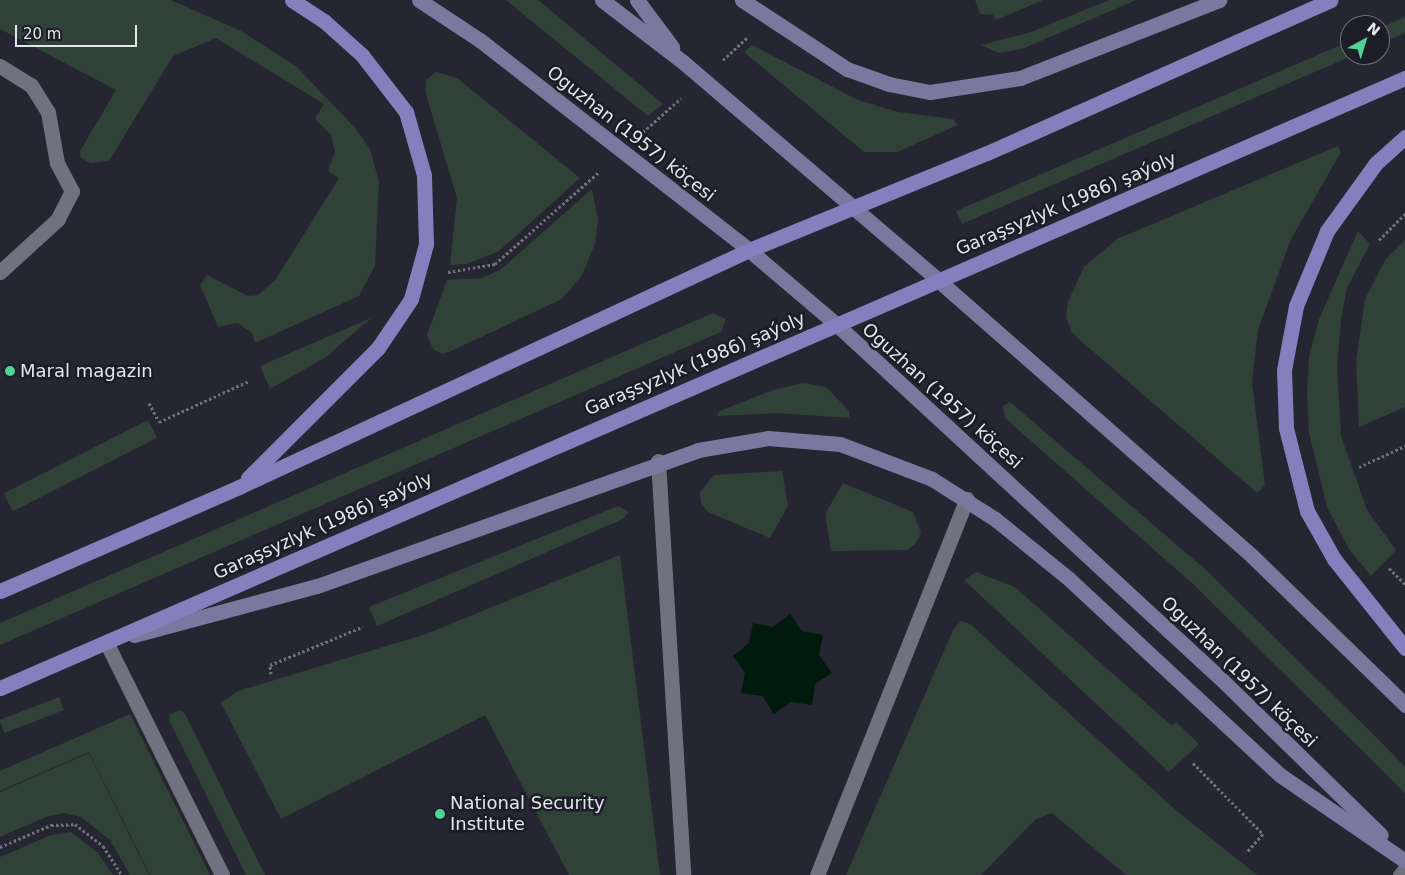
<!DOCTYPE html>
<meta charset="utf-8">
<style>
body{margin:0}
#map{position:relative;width:1405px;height:875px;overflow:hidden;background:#262632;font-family:"DejaVu Sans",sans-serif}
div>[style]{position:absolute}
.green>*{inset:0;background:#304138;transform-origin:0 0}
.water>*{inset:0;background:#001a0d}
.path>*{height:3px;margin-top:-1.5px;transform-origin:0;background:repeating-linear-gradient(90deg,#71717c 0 2.5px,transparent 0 5px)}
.lane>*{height:15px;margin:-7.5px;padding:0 7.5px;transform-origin:7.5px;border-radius:7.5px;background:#71717f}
.secondary>*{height:15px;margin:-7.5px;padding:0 7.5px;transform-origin:7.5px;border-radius:7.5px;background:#7a789e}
.primary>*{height:15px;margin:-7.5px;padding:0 7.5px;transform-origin:7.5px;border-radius:7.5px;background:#8380bd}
.dots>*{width:14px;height:14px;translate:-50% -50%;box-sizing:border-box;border:2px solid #1d1d28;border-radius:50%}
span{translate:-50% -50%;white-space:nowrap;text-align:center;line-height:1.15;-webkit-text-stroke:5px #1d1d28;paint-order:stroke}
.street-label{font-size:18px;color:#e5e5ed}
.poi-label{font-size:18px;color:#e5e5ed}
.left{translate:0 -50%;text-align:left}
.north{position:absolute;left:1340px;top:15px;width:50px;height:50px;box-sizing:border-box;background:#1d1d28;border:1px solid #6d6d77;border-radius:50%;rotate:39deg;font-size:14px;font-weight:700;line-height:20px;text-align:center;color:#e5e5ed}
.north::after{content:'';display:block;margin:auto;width:18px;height:22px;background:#50d398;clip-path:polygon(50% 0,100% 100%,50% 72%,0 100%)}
.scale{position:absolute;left:15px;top:25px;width:122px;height:22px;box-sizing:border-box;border:2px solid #e5e5ed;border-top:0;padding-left:6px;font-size:15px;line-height:18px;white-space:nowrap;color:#e5e5ed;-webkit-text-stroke:4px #1d1d28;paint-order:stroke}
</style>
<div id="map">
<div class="green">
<div style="clip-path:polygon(0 0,171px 0,243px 32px,297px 67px,355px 128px,370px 149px,379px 182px,375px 266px,359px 296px,255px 343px,252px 333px,238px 323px,218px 327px,200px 285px,207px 275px,248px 296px,258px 295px,276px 279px,339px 178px,328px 171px,335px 152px,331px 135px,315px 118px,324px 104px,216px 38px,173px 56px,109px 161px,91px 163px,81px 158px,80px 151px,116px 90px,0 29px)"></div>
<div style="clip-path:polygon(506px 0,538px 0,663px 104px,648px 116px)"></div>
<div style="clip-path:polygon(975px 0,1043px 0,996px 20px,993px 15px,980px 14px)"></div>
<div style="clip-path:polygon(1109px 0,1136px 0,1022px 49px,999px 53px,981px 45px,1031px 32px)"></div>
<div style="clip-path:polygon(1405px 17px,1405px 33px,1380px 44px,1380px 28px)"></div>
<div style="clip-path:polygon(1350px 41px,1350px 55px,1354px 55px,962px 224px,956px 211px)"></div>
<div style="clip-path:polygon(752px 45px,858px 100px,898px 112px,953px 119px,958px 125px,897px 152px,864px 152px,744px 52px)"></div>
<div style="clip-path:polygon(436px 72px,457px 78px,580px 178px,499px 251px,467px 264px,450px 265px,457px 198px,425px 91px,426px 80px)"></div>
<div style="clip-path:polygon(1338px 146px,1341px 152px,1291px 239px,1258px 330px,1252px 382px,1265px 485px,1257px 493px,1072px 333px,1066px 316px,1068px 302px,1084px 267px,1117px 239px)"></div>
<div style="clip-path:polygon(592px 189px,598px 219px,595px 244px,582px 275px,562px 299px,449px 352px,442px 354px,433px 349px,427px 335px,447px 280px,482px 278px,500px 270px)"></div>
<div style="clip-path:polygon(1358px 231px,1370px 244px,1347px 288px,1341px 319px,1337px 367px,1341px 436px,1367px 510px,1396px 550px,1371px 576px,1349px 549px,1327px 507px,1309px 433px,1307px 395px,1309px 356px,1319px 319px)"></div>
<div style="clip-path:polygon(1405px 240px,1405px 407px,1359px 427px,1356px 362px,1365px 299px,1385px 260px)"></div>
<div style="clip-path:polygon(713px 313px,726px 319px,721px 332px,0 645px,0 623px)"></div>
<div style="clip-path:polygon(371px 318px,326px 357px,270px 389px,260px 366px)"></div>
<div style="clip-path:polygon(803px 383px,826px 387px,849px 411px,849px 418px,777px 413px,717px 416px,720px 411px,773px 390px)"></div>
<div style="clip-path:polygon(1010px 402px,1206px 570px,1378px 739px,1405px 767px,1405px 793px,1193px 584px,1005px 418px,1003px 406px)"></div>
<div style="left:148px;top:420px;width:20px;height:162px;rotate:63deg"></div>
<div style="clip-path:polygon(782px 471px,788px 506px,770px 538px,708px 512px,701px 503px,700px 492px,714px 475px)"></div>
<div style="clip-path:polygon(843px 483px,913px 512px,921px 533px,916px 543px,907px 550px,831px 551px,825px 514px)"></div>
<div style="clip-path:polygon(618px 506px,629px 512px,623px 519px,377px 626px,369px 607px)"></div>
<div style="clip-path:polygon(620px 555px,660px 875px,569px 875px,485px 715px,281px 819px,221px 703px,238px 691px,426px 634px)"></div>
<div style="clip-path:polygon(976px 572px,1015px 587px,1172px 726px,1176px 722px,1199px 744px,1169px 772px,964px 580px)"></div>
<div style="clip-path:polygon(961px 621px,970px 624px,1178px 812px,1257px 875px,1126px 875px,1052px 813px,1036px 819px,981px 875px,846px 875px,953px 630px)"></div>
<div style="left:59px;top:697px;width:14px;height:64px;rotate:69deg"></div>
<div style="clip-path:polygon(180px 710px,185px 714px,265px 875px,246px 875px,170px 722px,169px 715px)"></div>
<div style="clip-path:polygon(130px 714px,210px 875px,150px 875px,89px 752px,0 791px,0 771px)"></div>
<div style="clip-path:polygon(89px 753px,149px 875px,130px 875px,110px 840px,81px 817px,63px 813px,46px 817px,0 837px,0 792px)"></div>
<div style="clip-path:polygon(71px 832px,98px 853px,113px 875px,0 875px,0 857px,51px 835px)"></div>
</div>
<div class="water">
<div style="clip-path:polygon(790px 614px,802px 631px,823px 635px,819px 655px,832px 673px,815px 684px,812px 705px,791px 702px,774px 714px,762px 696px,741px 693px,745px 673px,733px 656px,749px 643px,753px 623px,773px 627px)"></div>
</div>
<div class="path">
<div style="left:723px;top:60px;width:34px;rotate:-43deg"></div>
<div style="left:643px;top:132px;width:51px;rotate:-41.8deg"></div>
<div style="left:1379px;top:240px;width:37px;rotate:-45deg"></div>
<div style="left:448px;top:272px;width:48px;rotate:-9.7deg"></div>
<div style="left:495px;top:264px;width:140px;rotate:-41.5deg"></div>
<div style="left:149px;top:403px;width:21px;rotate:62deg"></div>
<div style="left:159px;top:422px;width:99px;rotate:-24.5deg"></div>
<div style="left:1359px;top:467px;width:51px;rotate:-24.5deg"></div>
<div style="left:1389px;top:568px;width:23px;rotate:45deg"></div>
<div style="left:271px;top:674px;width:9px;rotate:-96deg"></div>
<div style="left:270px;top:665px;width:100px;rotate:-22.4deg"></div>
<div style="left:1193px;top:763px;width:100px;rotate:45.4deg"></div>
<div style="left:1263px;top:834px;width:25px;rotate:132deg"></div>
<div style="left:0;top:847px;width:56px;rotate:-23.3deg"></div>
<div style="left:51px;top:825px;width:24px;rotate:-2deg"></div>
<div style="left:75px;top:824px;width:36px;rotate:38deg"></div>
<div style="left:103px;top:846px;width:35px;rotate:57deg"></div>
</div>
<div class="lane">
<div style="left:0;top:66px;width:36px;rotate:32deg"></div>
<div style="left:31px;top:85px;width:32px;rotate:58deg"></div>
<div style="left:48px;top:112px;width:52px;rotate:80deg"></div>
<div style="left:57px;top:163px;width:32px;rotate:62deg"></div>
<div style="left:72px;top:191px;width:31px;rotate:117deg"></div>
<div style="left:58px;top:219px;width:79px;rotate:137.6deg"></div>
<div style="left:658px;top:461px;width:415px;rotate:86.5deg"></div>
<div style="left:106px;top:642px;width:260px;rotate:63.5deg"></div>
<div style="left:817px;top:875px;width:405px;rotate:-68.3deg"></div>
<div style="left:1400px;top:875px;width:8px;rotate:-50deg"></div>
</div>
<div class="secondary">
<div style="left:419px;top:0;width:74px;rotate:33.5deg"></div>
<div style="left:481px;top:41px;width:340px;rotate:37.9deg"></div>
<div style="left:749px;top:250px;width:114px;rotate:40.4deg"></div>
<div style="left:836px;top:324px;width:521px;rotate:42.67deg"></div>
<div style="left:1219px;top:677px;width:226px;rotate:44.3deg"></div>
<div style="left:602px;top:0;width:102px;rotate:37.4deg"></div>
<div style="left:683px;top:62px;width:335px;rotate:40.5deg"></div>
<div style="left:938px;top:280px;width:418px;rotate:41.3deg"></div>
<div style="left:1252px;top:556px;width:214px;rotate:44.2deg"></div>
<div style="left:637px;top:0;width:59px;rotate:53.3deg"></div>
<div style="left:742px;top:0;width:126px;rotate:33.3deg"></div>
<div style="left:847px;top:69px;width:45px;rotate:19.7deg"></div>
<div style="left:889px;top:84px;width:42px;rotate:11deg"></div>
<div style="left:930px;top:92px;width:91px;rotate:-8.8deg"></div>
<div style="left:1020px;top:78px;width:214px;rotate:-21.4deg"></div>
<div style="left:134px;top:635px;width:189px;rotate:-15deg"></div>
<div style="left:317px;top:586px;width:405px;rotate:-19.6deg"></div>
<div style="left:698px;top:450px;width:71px;rotate:-9.7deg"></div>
<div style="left:768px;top:438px;width:72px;rotate:4.8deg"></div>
<div style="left:840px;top:444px;width:98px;rotate:20.8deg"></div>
<div style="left:932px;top:479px;width:75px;rotate:32.4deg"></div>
<div style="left:995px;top:519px;width:95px;rotate:39deg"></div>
<div style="left:1069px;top:579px;width:288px;rotate:42.9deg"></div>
<div style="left:1280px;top:775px;width:152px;rotate:34.5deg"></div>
</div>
<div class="primary">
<div style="left:1405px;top:137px;width:39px;rotate:138deg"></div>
<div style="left:1376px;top:163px;width:84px;rotate:125.8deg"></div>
<div style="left:1327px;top:231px;width:81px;rotate:112.5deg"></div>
<div style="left:1296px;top:306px;width:65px;rotate:100.6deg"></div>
<div style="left:1284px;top:370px;width:58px;rotate:88deg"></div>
<div style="left:1286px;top:428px;width:86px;rotate:75.8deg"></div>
<div style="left:1307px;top:511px;width:55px;rotate:60.6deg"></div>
<div style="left:1334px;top:559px;width:114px;rotate:51.4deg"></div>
<div style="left:248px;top:478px;width:184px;rotate:-45deg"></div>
<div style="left:378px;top:348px;width:59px;rotate:-56deg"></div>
<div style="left:411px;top:299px;width:57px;rotate:-74.7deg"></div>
<div style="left:426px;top:244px;width:69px;rotate:-91.7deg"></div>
<div style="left:424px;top:175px;width:66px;rotate:-105.9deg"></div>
<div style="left:406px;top:112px;width:72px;rotate:-127.7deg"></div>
<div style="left:362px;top:55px;width:51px;rotate:-138.2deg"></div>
<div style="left:324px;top:21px;width:38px;rotate:-147deg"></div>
<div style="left:0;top:591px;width:261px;rotate:-23.5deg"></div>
<div style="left:239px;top:487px;width:562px;rotate:-24.92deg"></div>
<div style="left:749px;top:250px;width:257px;rotate:-22.2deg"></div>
<div style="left:987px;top:153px;width:376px;rotate:-24deg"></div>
<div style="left:0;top:688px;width:1532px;rotate:-23.47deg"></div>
</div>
<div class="dots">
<div style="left:10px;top:371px;background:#50d398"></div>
<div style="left:440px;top:814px;background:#50d398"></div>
</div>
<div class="street-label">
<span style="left:631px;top:134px;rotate:38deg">Oguzhan (1957) köçesi</span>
<span style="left:1066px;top:204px;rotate:-23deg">Garaşsyzlyk (1986) şaýoly</span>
<span style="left:695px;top:364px;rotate:-23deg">Garaşsyzlyk (1986) şaýoly</span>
<span style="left:942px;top:396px;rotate:42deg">Oguzhan (1957) köçesi</span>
<span style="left:323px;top:526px;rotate:-24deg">Garaşsyzlyk (1986) şaýoly</span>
<span style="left:1239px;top:672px;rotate:44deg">Oguzhan (1957) köçesi</span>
</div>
<div class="poi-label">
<span class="left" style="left:20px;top:371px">Maral magazin</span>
<span class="left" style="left:450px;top:814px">National Security<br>Institute</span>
</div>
<div class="north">N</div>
<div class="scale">20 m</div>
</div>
